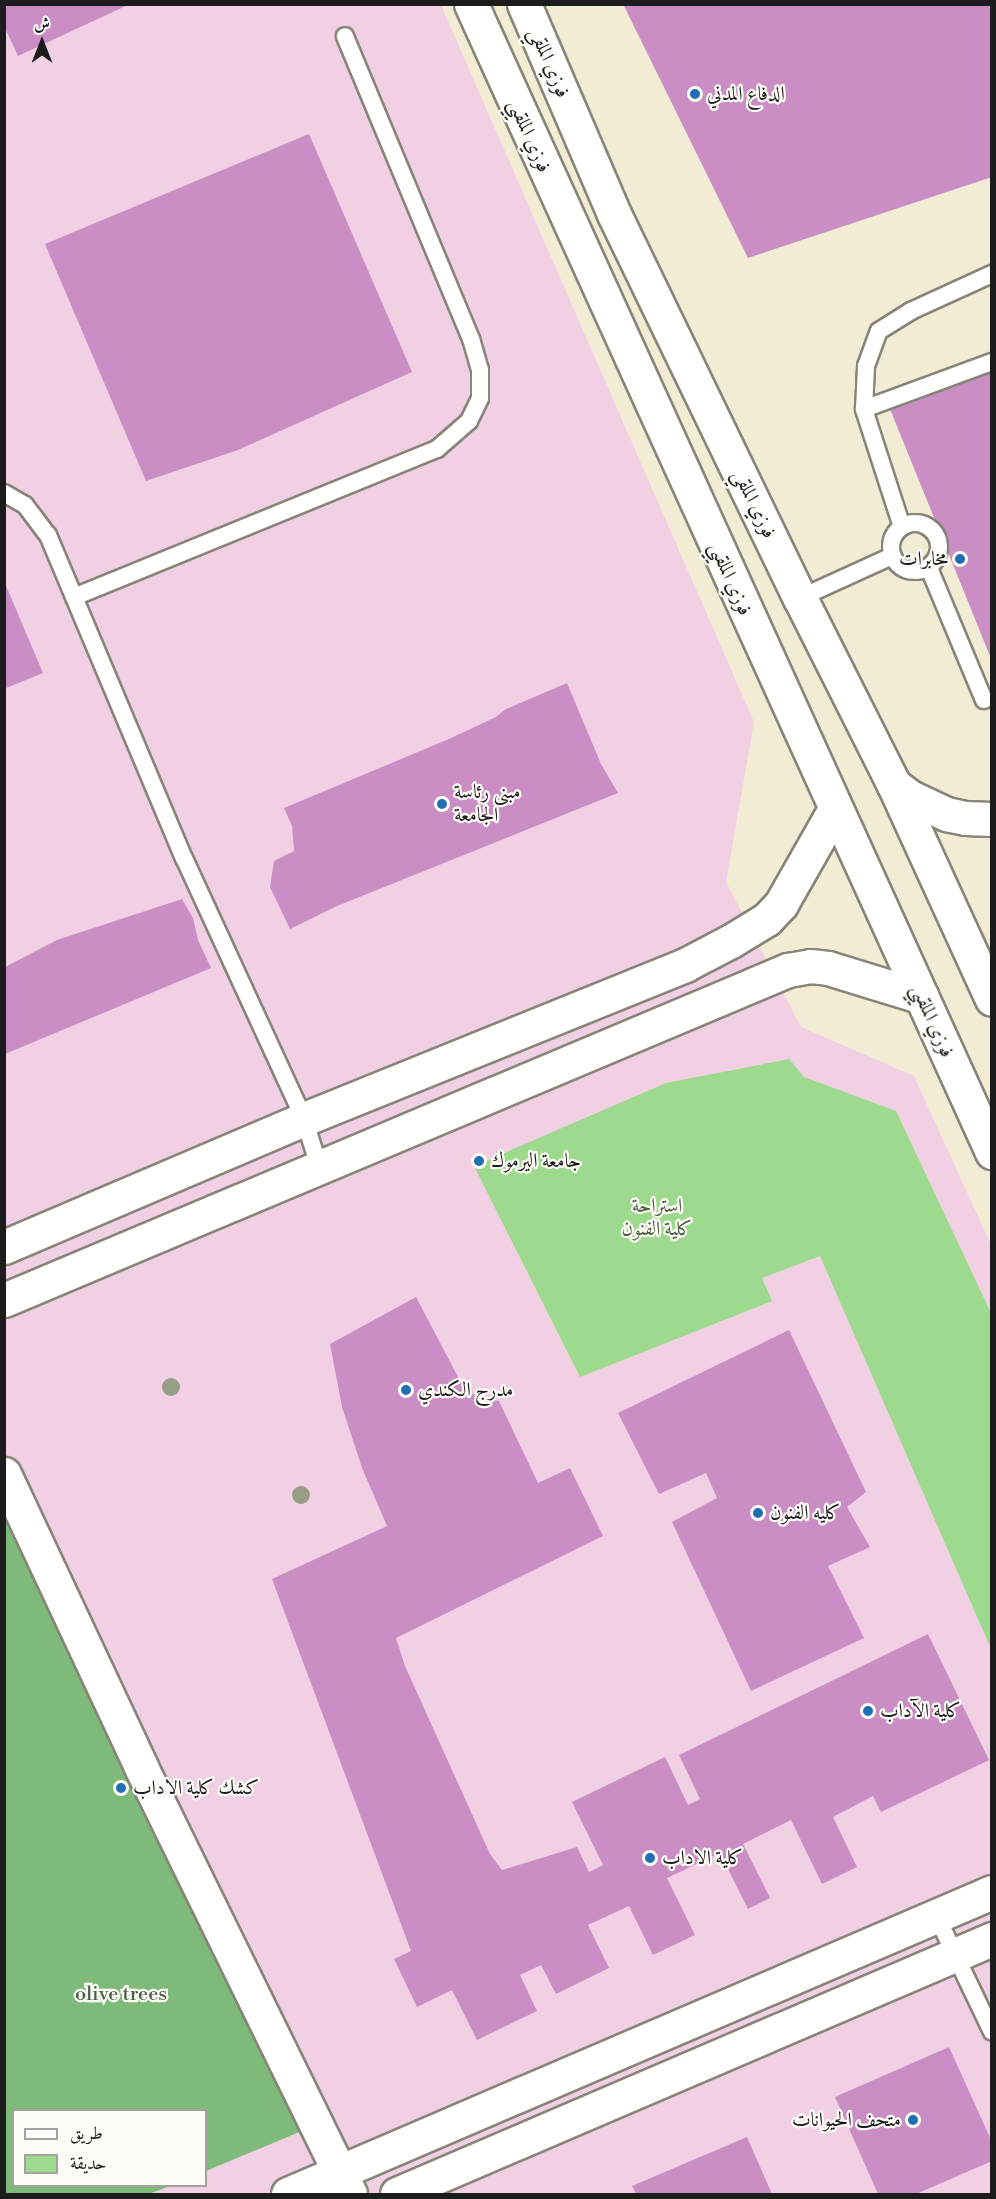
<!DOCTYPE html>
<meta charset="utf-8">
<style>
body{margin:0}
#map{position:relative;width:996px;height:2199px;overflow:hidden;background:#f2ecd5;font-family:"Libre Bodoni",Amiri,serif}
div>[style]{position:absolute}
.built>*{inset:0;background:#f1d0e4}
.green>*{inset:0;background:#9eda8e}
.forest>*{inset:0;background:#7eba79}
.building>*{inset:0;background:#ca8ec5}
.roads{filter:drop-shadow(2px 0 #878478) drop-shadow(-2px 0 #878478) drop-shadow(0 2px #878478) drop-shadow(0 -2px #878478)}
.service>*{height:16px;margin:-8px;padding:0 8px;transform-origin:8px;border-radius:8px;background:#fff}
.service>.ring{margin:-8px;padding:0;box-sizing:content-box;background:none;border:16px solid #fff;border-radius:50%}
.minor>*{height:33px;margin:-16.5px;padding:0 16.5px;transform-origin:16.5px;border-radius:16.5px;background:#fff}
.tertiary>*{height:33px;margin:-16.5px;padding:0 16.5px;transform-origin:16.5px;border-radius:16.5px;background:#fff}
.trees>*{width:18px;height:18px;margin:-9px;border-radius:50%;background:#969e85}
.dots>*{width:16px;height:16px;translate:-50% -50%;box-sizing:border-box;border:3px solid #fdfcf7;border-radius:50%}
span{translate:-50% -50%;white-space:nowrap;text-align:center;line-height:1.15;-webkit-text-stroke:4.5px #fdfcf7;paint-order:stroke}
.street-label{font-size:20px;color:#1c1c1c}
.poi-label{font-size:20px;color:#1c1c1c}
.left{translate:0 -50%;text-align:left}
.right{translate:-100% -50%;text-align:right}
.park-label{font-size:20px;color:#4a5e44}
.frame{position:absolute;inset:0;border:6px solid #1c1c1c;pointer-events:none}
.legend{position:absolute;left:12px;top:2109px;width:195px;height:78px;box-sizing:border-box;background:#fdfcf7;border:2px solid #a3a29f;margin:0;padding:8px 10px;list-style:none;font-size:18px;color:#1c1c1c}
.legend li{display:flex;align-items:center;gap:12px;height:30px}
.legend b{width:30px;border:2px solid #a3a29f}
.north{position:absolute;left:12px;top:12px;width:60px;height:60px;-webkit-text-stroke:4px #fdfcf7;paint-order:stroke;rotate:0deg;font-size:16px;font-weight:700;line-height:24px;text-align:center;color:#1c1c1c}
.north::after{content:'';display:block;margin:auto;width:21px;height:27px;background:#1c1c1c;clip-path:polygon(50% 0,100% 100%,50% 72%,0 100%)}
</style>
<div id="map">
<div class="built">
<div style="clip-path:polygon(evenodd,5px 5px,441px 5px,754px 722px,726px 882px,801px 1027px,914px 1076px,991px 1245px,991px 2194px,5px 2194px,5px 5px,14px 2110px,206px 2110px,206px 2186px,14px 2186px,14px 2110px)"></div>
</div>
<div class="green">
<div style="clip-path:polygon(789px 1059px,804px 1077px,896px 1111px,991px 1313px,991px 1649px,820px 1256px,762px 1278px,772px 1301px,580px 1377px,474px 1166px,666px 1083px)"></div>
</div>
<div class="forest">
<div style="clip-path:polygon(4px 1494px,316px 2125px,206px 2171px,206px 2110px,14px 2110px,14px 2186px,170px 2186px,149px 2194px,5px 2194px)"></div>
</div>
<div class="building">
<div style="clip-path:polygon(4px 4px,130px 4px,18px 56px,4px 26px)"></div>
<div style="clip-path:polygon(623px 4px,992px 4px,992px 177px,748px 258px)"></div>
<div style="clip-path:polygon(309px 134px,412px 372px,238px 450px,146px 481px,45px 244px)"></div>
<div style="clip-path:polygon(992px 368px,992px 661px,888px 404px)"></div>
<div style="clip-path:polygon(4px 581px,43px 673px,4px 689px)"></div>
<div style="clip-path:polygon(567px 683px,601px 764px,618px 793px,337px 906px,290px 929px,270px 887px,274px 861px,294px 851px,292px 826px,284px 808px,449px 739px,496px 717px,506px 709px)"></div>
<div style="clip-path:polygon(182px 899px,193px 918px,198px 940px,211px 968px,5px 1054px,5px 967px,57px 940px)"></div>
<div style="clip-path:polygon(416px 1297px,466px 1392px,499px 1401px,538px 1483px,570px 1468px,603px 1536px,396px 1638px,405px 1666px,490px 1854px,502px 1870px,577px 1847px,589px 1872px,603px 1865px,572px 1802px,665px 1757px,688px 1805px,700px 1799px,679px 1755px,928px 1634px,989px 1760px,881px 1812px,873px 1796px,833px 1817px,857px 1867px,822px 1884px,791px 1820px,743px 1844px,770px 1898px,748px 1909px,720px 1853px,667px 1878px,695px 1935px,653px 1955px,629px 1906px,588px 1925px,609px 1968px,556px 1994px,541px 1965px,520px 1975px,537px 2011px,477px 2040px,452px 1990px,417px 2007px,394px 1959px,411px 1951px,272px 1579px,387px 1526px,362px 1468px,342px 1407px,330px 1344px)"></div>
<div style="clip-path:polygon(789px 1330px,866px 1492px,847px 1507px,870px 1547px,828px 1566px,864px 1638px,751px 1691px,672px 1522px,717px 1498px,706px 1473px,659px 1494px,618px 1413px)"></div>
<div style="clip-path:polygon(949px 2047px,992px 2142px,992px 2161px,916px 2194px,878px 2194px,835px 2097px)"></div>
<div style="clip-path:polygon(747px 2137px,772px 2194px,636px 2194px,632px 2186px)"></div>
</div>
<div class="roads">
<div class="service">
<div style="left:864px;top:409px;width:136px;rotate:-20.2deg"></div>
<div style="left:4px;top:493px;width:24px;rotate:30deg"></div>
<div style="left:25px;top:505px;width:38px;rotate:53deg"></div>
<div style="left:48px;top:535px;width:350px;rotate:67.2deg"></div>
<div style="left:184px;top:858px;width:287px;rotate:65.3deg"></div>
<div style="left:304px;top:1119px;width:52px;rotate:72.3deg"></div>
<div class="ring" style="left:891px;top:523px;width:32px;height:32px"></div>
<div style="left:902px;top:527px;width:124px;rotate:-107.9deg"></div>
<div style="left:864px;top:409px;width:43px;rotate:-87.3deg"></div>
<div style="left:866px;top:366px;width:37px;rotate:-70deg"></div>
<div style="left:879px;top:331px;width:38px;rotate:-32deg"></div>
<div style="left:911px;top:311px;width:89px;rotate:-24.6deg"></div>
<div style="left:929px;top:568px;width:143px;rotate:67.4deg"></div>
<div style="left:74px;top:597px;width:392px;rotate:-22.2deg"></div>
<div style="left:437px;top:449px;width:43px;rotate:-41.2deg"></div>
<div style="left:469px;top:421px;width:25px;rotate:-64deg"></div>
<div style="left:480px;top:398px;width:28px;rotate:-90deg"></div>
<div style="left:480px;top:370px;width:32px;rotate:-106deg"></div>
<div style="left:471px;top:339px;width:328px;rotate:-112.6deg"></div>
<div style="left:800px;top:598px;width:101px;rotate:-24.5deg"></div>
<div style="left:937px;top:1917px;width:127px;rotate:64.4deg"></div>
</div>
<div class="minor">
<div style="left:894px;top:785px;width:20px;rotate:37deg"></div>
<div style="left:910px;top:797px;width:40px;rotate:25deg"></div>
<div style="left:946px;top:814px;width:19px;rotate:12deg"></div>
<div style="left:965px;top:818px;width:27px;rotate:2deg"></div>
<div style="left:4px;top:1247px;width:326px;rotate:-23.1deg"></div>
<div style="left:304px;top:1119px;width:411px;rotate:-22deg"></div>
<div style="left:685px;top:965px;width:52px;rotate:-27.6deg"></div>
<div style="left:731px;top:941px;width:42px;rotate:-31.4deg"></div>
<div style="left:767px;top:919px;width:21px;rotate:-47deg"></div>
<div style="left:781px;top:904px;width:109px;rotate:-60.4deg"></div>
<div style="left:4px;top:1300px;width:851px;rotate:-22.83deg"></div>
<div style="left:788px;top:970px;width:22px;rotate:-10deg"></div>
<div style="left:810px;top:966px;width:18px;rotate:6deg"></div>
<div style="left:828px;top:968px;width:98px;rotate:17.1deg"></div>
<div style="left:4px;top:1474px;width:323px;rotate:64.9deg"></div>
<div style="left:141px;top:1767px;width:475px;rotate:63.9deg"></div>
<div style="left:288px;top:2194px;width:766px;rotate:-23.22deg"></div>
<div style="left:397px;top:2194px;width:647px;rotate:-23.2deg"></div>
</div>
<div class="tertiary">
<div style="left:471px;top:4px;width:1261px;rotate:65.59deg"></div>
<div style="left:524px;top:4px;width:228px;rotate:66.8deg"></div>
<div style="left:614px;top:214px;width:427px;rotate:64.2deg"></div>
<div style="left:800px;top:598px;width:209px;rotate:63.3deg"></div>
<div style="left:894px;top:785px;width:235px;rotate:65.4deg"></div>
</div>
</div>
<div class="trees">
<div style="left:171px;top:1387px"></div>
<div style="left:301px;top:1495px"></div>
</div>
<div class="dots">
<div style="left:695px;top:94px;background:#1f6fb2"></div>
<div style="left:960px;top:559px;background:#1f6fb2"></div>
<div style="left:442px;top:804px;background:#1f6fb2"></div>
<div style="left:479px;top:1161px;background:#1f6fb2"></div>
<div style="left:406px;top:1390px;background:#1f6fb2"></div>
<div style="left:758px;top:1513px;background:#1f6fb2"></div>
<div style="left:868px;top:1711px;background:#1f6fb2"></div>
<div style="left:121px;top:1788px;background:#1f6fb2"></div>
<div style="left:650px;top:1858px;background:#1f6fb2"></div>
<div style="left:913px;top:2120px;background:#1f6fb2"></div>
</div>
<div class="street-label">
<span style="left:549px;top:63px;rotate:67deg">فوزي الملقي</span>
<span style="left:529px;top:136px;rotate:66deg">فوزي الملقيي</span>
<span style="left:754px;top:504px;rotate:64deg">فوزي الملقي</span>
<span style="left:730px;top:579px;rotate:66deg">فوزي الملقيي</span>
<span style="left:932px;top:1021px;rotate:66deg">فوزي الملقيي</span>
</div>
<div class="poi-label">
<span class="left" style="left:707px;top:94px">الدفاع المدني</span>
<span class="right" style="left:948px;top:559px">مخابرات</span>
<span class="left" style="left:454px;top:804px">مبنى رئاسة<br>الجامعة</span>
<span class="left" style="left:491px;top:1161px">جامعة اليرموك</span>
<span class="left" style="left:418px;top:1390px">مدرج الكندي</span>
<span class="left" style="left:770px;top:1513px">كليه الفنون</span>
<span class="left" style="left:880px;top:1711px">كلية الآداب</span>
<span class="left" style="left:133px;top:1788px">كشك كلية الاداب</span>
<span class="left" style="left:662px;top:1858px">كلية الاداب</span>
<span class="right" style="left:901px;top:2120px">متحف الحيوانات</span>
</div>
<div class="park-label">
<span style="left:657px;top:1218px">استراحة<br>كلية الفنون</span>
<span style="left:121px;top:1994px">olive trees</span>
</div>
<div class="frame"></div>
<ul class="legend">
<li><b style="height:8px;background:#fff"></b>طريق</li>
<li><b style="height:16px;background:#9eda8e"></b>حديقة</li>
</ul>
<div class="north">ش</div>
</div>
